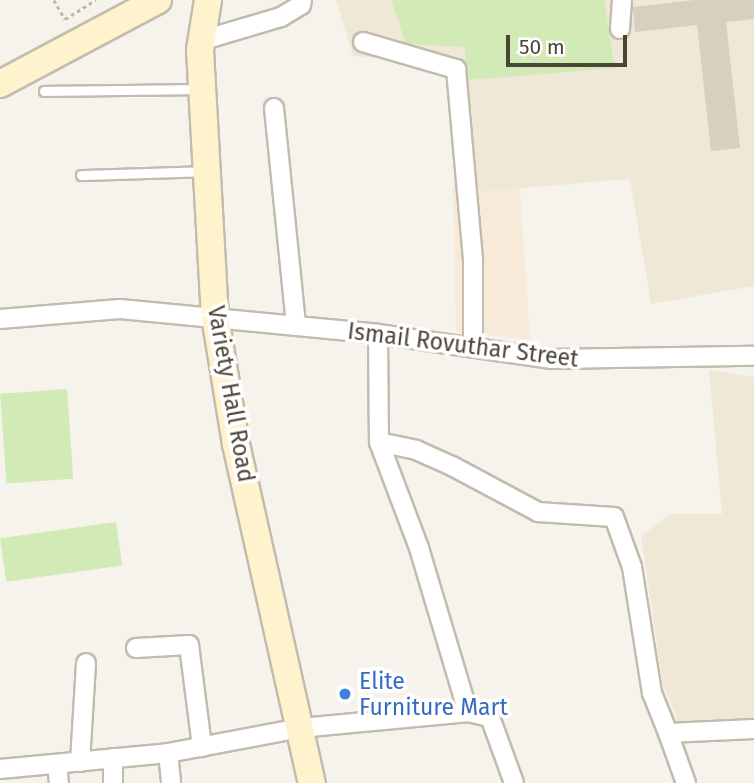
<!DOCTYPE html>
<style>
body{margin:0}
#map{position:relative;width:754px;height:783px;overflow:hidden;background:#f6f3ec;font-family:"Fira Sans",sans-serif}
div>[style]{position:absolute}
.commercial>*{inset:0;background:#f7ead8}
.education>*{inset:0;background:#efe8d6}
.green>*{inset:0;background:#d2eab5;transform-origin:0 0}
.building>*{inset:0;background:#d8cfc1}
.path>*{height:2.5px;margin-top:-1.25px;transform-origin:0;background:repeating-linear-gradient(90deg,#c4b79f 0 3.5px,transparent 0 7px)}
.roads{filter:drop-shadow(2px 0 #c2bbae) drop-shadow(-2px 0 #c2bbae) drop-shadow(0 2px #c2bbae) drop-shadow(0 -2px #c2bbae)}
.lane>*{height:9px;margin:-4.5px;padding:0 4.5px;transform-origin:4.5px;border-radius:4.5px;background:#fff}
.street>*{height:18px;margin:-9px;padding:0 9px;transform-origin:9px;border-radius:9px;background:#fff}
.secondary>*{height:26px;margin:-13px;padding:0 13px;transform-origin:13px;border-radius:13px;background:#fff3cd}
.dots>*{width:19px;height:19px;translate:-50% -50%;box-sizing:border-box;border:4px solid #fff;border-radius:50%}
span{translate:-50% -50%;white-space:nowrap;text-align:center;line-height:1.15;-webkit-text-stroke:7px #fff;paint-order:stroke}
.street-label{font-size:23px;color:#4b4439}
.shop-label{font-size:23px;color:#366cbe}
.left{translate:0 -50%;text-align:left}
.scale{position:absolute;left:506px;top:35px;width:121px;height:32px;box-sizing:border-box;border:4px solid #4b4439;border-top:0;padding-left:9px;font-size:21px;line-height:24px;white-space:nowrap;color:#4b4439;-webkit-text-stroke:5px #fff;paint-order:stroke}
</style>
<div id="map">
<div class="commercial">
<div style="clip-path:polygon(520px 188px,530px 340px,456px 331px,453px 194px)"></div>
</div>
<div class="education">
<div style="clip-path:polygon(336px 0,754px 0,754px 286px,651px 304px,630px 179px,453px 194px,460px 63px,353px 56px)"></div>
<div style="clip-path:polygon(709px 370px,754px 377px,754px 720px,679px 723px,663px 686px,641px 536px,671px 514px,722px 514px)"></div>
</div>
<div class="green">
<div style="clip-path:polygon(391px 0,604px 0,615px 68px,467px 80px,465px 47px,406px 44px)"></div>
<div style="left:67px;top:389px;width:90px;height:67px;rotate:86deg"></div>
<div style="left:116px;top:522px;width:44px;height:117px;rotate:82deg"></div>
</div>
<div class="building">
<div style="clip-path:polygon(694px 0,754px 0,754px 19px,726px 22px,740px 148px,711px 151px,697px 25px,635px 32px,633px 7px)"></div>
</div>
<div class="path">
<div style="left:54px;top:0;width:22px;rotate:60deg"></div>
<div style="left:65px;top:19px;width:36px;rotate:-32deg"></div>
</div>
<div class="roads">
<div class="lane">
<div style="left:44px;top:91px;width:156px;rotate:-0.7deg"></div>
<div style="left:81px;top:175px;width:124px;rotate:-1.8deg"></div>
</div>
<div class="street">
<div style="left:620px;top:29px;width:29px;rotate:-86deg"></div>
<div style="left:200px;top:41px;width:84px;rotate:-16.5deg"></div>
<div style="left:281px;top:17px;width:23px;rotate:-31deg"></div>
<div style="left:301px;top:5px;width:5px;rotate:-79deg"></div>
<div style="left:363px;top:42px;width:97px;rotate:16.2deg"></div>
<div style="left:456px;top:69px;width:193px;rotate:84.9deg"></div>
<div style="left:473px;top:261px;width:85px;rotate:90deg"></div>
<div style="left:274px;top:108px;width:218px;rotate:84.2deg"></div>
<div style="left:0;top:319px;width:120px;rotate:-4.8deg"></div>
<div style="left:120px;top:309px;width:259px;rotate:5.5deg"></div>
<div style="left:378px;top:334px;width:176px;rotate:8.2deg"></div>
<div style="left:552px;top:359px;width:202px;rotate:-0.9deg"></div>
<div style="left:378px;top:334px;width:108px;rotate:89.5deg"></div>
<div style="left:379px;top:442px;width:38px;rotate:12deg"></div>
<div style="left:416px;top:450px;width:39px;rotate:24deg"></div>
<div style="left:452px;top:466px;width:98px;rotate:28.1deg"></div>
<div style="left:538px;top:512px;width:76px;rotate:3.8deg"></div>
<div style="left:614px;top:517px;width:53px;rotate:70.2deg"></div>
<div style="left:632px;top:567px;width:128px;rotate:81deg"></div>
<div style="left:652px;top:693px;width:43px;rotate:68.2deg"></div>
<div style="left:668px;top:733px;width:86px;rotate:-2.7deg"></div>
<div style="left:379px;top:442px;width:113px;rotate:69.3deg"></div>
<div style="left:419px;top:548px;width:171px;rotate:73.4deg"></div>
<div style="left:468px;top:712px;width:23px;rotate:13deg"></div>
<div style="left:490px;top:717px;width:70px;rotate:70deg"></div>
<div style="left:136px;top:648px;width:53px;rotate:-3.2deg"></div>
<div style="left:189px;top:645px;width:103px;rotate:82.7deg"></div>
<div style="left:668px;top:733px;width:53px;rotate:70.2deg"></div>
<div style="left:168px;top:753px;width:30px;rotate:84deg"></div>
<div style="left:113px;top:758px;width:25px;rotate:90deg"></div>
<div style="left:80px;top:762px;width:99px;rotate:-86.5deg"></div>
<div style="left:57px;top:764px;width:19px;rotate:84deg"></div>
<div style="left:0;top:769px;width:169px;rotate:-5.4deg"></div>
<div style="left:168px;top:753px;width:134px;rotate:-10.7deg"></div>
<div style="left:300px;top:728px;width:169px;rotate:-5.4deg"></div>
</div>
<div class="secondary">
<div style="left:208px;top:0;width:51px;rotate:99.1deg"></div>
<div style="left:200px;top:50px;width:266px;rotate:86.8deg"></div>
<div style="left:215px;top:316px;width:130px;rotate:80.7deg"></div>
<div style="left:236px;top:444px;width:347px;rotate:77.4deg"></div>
<div style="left:0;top:84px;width:179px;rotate:-28deg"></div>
</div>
</div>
<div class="dots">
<div style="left:345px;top:694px;background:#3f7fe0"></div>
</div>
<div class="street-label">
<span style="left:463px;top:345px;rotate:7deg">Ismail Rovuthar Street</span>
<span style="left:231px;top:394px;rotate:80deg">Variety Hall Road</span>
</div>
<div class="shop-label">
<span class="left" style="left:359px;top:694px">Elite<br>Furniture Mart</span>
</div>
<div class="scale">50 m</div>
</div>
